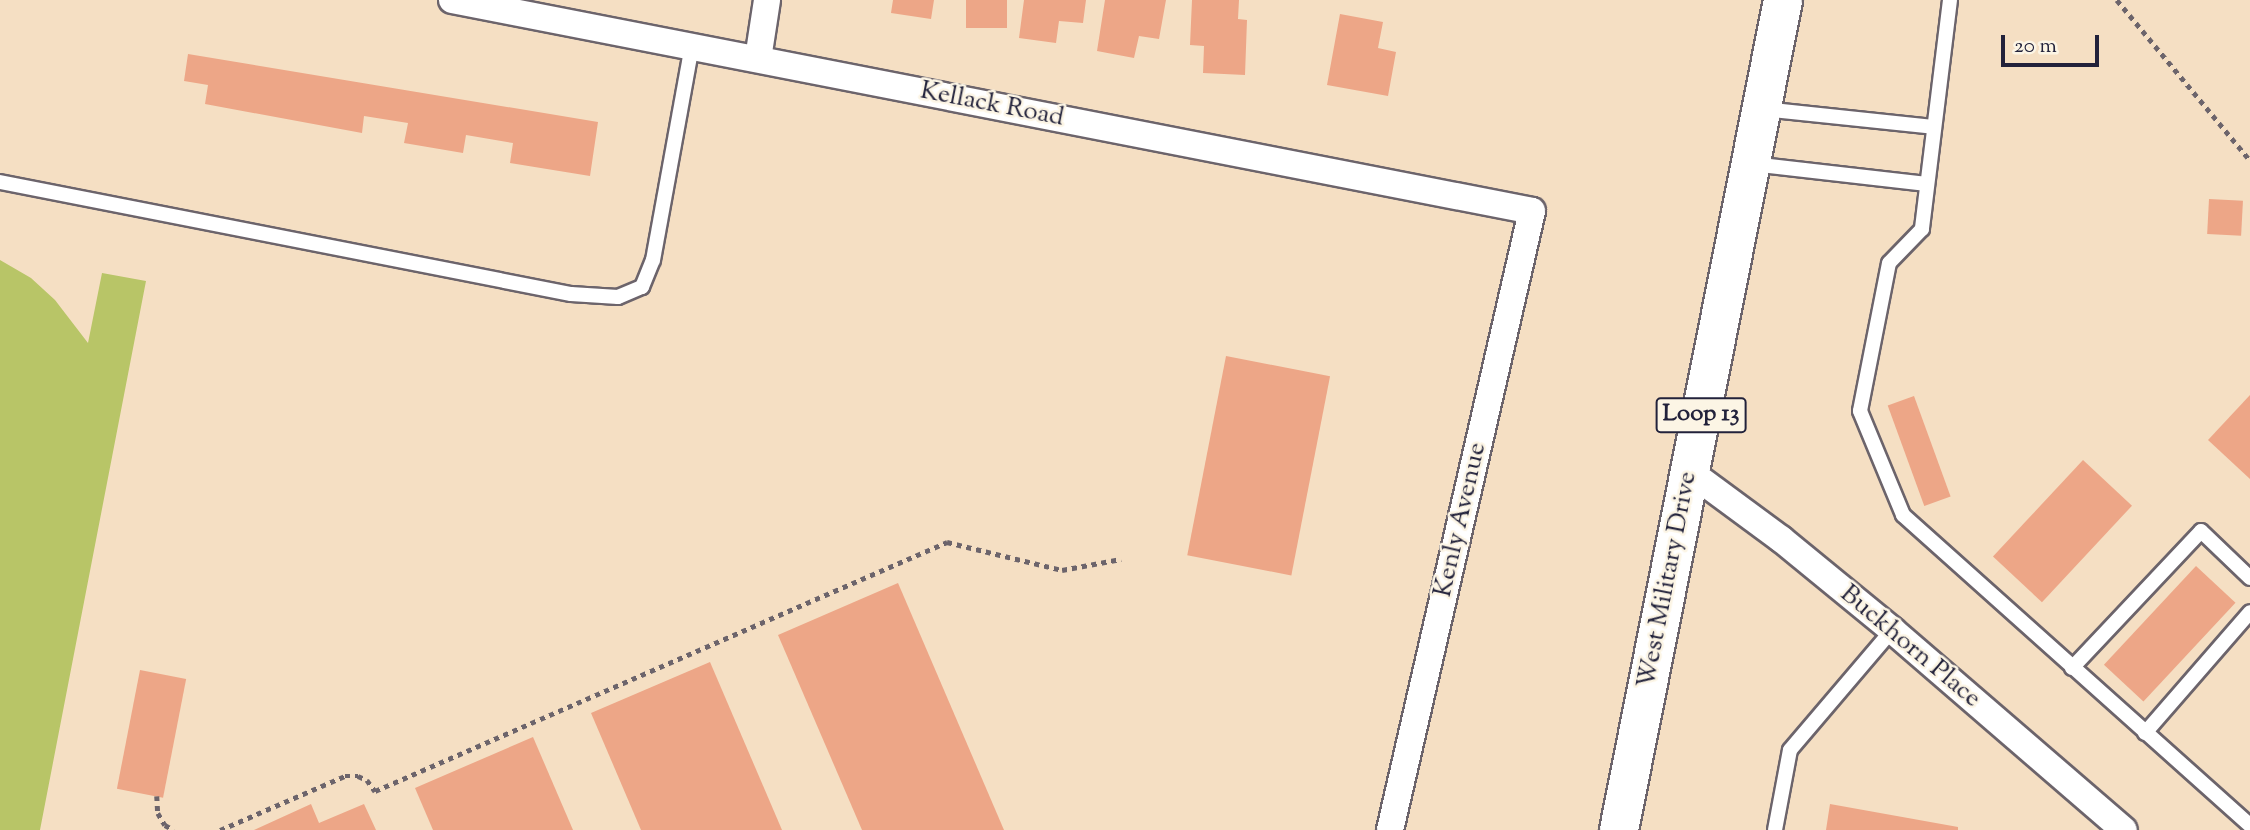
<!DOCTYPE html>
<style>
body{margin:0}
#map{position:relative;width:2250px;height:830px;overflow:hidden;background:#f5dfc3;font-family:"Sorts Mill Goudy",serif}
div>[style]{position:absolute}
.green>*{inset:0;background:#b8c567}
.building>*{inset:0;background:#eda687;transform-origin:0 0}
.path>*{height:4.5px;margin-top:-2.25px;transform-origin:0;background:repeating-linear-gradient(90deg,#6c646b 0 5px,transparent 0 10px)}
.roads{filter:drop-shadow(2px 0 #6c646b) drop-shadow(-2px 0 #6c646b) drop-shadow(0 2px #6c646b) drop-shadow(0 -2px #6c646b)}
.lane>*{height:14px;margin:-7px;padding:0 7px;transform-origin:7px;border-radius:7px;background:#fff}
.street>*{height:26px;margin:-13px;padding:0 13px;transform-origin:13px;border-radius:13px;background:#fff}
.primary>*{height:38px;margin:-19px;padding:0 19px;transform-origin:19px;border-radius:19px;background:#fff}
span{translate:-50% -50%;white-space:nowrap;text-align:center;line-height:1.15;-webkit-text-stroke:5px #fcf5e5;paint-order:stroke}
.shield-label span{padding:2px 5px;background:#fcf5e5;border:2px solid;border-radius:5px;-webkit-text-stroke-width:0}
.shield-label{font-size:24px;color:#22223b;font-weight:700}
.street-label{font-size:26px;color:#22223b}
.scale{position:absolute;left:2001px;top:35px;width:98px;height:32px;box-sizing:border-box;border:4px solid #22223b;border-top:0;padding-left:9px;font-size:21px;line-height:24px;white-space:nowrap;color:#22223b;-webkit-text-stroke:5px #fcf5e5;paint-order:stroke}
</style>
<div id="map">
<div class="green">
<div style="clip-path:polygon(0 260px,31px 278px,55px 300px,88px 343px,102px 273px,146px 281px,40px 830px,0 830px)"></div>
</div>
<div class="building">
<div style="clip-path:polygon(893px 0,934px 0,931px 19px,891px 13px)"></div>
<div style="left:966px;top:0;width:41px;height:28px"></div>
<div style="clip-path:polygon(1024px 0,1086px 0,1083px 23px,1059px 21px,1056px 43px,1019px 38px)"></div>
<div style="clip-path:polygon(1105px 0,1166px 0,1159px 39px,1139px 36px,1134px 58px,1097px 51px)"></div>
<div style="clip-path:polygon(1192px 0,1239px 0,1238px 19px,1247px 20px,1245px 75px,1203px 73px,1204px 46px,1190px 45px)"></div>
<div style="clip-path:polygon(1340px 14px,1383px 22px,1378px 48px,1396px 52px,1388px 96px,1327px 85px)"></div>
<div style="clip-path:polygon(188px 54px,598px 122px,590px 176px,510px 163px,513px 143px,466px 135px,463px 153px,404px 143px,408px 123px,364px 116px,362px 133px,205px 104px,208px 85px,184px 81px)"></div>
<div style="left:2209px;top:199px;width:34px;height:35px;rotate:3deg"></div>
<div style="left:1226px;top:356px;width:106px;height:203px;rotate:11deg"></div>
<div style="clip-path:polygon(2250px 395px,2250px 479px,2208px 440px)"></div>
<div style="left:1914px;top:396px;width:107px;height:28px;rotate:70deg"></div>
<div style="left:2083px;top:460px;width:67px;height:132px;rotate:43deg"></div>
<div style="left:2196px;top:566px;width:54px;height:135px;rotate:43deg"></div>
<div style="clip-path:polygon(898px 583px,1004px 830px,862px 830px,778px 635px)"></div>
<div style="clip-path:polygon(710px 662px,782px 830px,641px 830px,591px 713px)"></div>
<div style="left:140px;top:670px;width:47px;height:121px;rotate:11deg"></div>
<div style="clip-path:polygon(533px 737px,573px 830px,433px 830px,415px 788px)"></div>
<div style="clip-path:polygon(311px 804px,319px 823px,364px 804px,376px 830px,254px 830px)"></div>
<div style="clip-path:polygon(1830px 804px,1958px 827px,1958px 830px,1826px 830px)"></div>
</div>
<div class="path">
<div style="left:2117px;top:0;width:208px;rotate:50.3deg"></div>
<div style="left:157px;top:796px;width:17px;rotate:87deg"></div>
<div style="left:158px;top:813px;width:14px;rotate:60deg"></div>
<div style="left:165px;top:825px;width:10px;rotate:29deg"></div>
<div style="left:220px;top:830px;width:136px;rotate:-23.4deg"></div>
<div style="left:345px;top:776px;width:13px"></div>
<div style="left:358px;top:776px;width:10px;rotate:24deg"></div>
<div style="left:367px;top:780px;width:14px;rotate:54deg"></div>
<div style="left:375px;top:791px;width:624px;rotate:-23.52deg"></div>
<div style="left:947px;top:542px;width:118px;rotate:13.7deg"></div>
<div style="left:1062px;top:570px;width:60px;rotate:-10.6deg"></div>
</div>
<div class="roads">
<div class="lane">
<div style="left:1950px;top:0;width:231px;rotate:97deg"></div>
<div style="left:1922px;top:229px;width:47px;rotate:134.1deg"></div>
<div style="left:1889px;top:263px;width:151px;rotate:101.1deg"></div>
<div style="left:1860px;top:411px;width:113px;rotate:67.5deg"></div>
<div style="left:1903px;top:515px;width:465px;rotate:41.8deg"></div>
<div style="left:1763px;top:109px;width:171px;rotate:6deg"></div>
<div style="left:1752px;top:164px;width:176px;rotate:6.5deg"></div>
<div style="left:0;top:182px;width:582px;rotate:11.1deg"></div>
<div style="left:571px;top:294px;width:47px;rotate:3.7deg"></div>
<div style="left:618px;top:297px;width:26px;rotate:-23deg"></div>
<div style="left:642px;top:287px;width:29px;rotate:-68deg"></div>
<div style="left:653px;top:260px;width:218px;rotate:-79.7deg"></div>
<div style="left:2072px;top:668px;width:188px;rotate:-46.7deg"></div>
<div style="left:2201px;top:531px;width:68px;rotate:43.8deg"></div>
<div style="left:2145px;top:733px;width:160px;rotate:-49deg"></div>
<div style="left:1775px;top:830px;width:81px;rotate:-79.4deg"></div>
<div style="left:1790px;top:750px;width:157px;rotate:-49.6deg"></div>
</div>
<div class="street">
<div style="left:452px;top:0;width:1100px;rotate:11.05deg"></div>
<div style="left:1532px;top:211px;width:635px;rotate:102.92deg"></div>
<div style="left:758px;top:59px;width:60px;rotate:-81.3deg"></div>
<div style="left:1690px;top:472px;width:113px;rotate:36.4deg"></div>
<div style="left:1781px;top:539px;width:144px;rotate:39.3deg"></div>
<div style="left:1892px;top:630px;width:306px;rotate:40.8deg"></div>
</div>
<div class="primary">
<div style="left:1619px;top:830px;width:846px;rotate:-78.82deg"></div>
</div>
</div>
<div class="shield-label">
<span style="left:1701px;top:415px">Loop 13</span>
</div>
<div class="street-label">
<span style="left:992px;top:105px;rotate:11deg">Kellack Road</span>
<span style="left:1461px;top:520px;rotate:-77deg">Kenly Avenue</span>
<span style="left:1668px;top:580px;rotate:-79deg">West Military Drive</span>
<span style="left:1910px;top:647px;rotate:40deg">Buckhorn Place</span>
</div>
<div class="scale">20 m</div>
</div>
